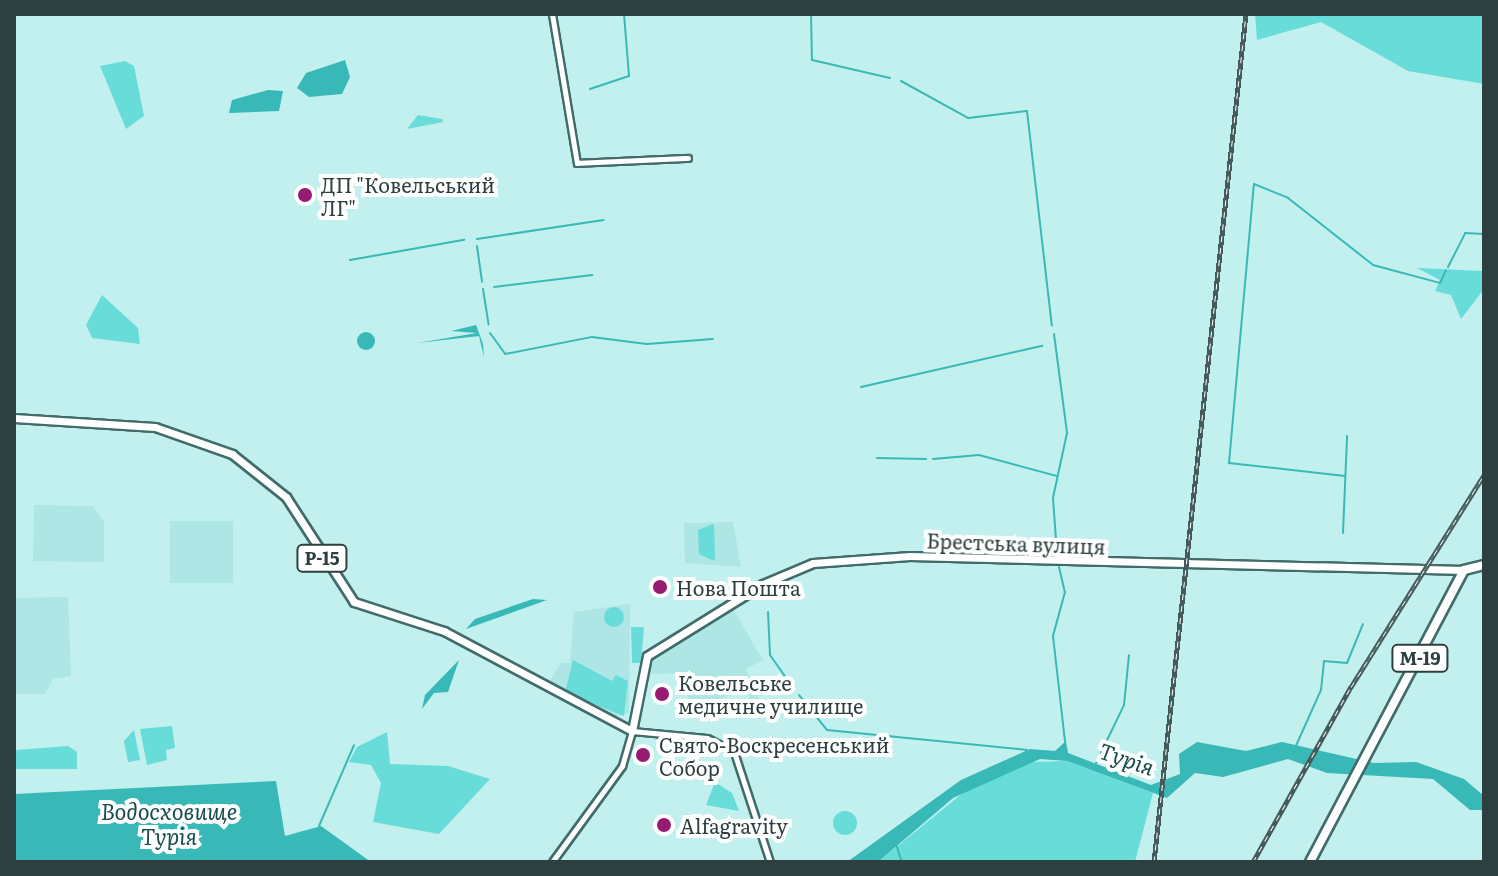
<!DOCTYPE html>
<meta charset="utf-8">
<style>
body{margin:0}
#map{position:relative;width:1498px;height:876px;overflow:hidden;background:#c2f0ee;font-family:Literata,serif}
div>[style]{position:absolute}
.built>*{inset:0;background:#ade6e4;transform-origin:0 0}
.green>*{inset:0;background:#67dcd9}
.round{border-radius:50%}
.water>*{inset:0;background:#38b9b7}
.stream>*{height:2px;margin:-1px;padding:0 1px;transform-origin:1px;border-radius:1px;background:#38b9b7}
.roads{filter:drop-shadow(2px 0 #416c6a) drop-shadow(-2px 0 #416c6a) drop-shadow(0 2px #416c6a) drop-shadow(0 -2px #416c6a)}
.secondary>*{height:5px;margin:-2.5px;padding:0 2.5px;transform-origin:2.5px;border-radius:2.5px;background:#fff}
.primary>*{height:7px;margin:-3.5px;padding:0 3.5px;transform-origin:3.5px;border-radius:3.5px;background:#fff}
.highway>*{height:8px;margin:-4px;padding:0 4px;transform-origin:4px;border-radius:4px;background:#fff}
.rail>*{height:5px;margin-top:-2.5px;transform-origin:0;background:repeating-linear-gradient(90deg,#fff 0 6px,#455b5b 0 12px);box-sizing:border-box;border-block:2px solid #455b5b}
.dots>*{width:22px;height:22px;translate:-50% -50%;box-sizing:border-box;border:4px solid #fff;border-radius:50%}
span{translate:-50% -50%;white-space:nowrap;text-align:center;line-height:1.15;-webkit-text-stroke:8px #fff;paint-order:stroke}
.shield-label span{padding:2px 6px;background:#fff;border:2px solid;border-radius:6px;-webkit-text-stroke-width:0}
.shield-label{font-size:18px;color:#2d3f3f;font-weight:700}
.poi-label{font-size:20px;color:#2d3f3f}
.left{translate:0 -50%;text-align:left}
.street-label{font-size:20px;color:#2d3f3f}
.water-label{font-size:22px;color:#184e4d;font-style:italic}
.frame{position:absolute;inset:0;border:16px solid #2d3f3f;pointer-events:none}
</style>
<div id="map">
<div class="built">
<div style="clip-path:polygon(34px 505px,93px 506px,104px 522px,104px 562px,33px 561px)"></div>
<div style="left:233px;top:521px;width:62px;height:63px;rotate:90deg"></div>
<div style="clip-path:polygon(733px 522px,741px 567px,685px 563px,684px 523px)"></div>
<div style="clip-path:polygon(68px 597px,71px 676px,53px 679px,45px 694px,14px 694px,14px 598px)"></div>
<div style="clip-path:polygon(630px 604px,629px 713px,616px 717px,549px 683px,561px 663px,570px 663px,574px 612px)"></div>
<div style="clip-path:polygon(733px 609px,763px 660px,746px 669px,762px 706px,755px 709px,746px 688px,694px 710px,678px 673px,650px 674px,653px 659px)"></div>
</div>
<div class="green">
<div style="clip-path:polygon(1255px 14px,1484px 14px,1484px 84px,1408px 71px,1321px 22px,1257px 40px)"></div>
<div style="clip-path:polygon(125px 61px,134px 66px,144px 116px,126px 129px,100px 66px)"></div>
<div style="clip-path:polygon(418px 115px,442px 119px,443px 122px,407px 129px)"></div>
<div style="clip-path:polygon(1417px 268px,1484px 271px,1484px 289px,1461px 319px,1451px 295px,1435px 291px,1440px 280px)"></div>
<div style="clip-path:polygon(102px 295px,138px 328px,140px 344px,92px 338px,86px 325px)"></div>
<div style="clip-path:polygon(714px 524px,715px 560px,712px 560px,699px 554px,698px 530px)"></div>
<div class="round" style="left:604px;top:607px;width:20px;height:20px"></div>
<div style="clip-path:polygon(631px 627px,644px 627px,641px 663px,632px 663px)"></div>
<div style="clip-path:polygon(573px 660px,612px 681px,616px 675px,628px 681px,624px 716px,565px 693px)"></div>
<div style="clip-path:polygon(172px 726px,175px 748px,166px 750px,167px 760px,147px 765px,140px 729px)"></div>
<div style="clip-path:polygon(134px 730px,140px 760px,128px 762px,124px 741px)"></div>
<div style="clip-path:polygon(387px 732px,390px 764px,448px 766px,490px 779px,439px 834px,373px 822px,381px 783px,371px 765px,349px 762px,357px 747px)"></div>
<div style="clip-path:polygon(68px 746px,77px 752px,77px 769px,15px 769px,16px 750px)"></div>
<div style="clip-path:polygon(1067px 761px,1153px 793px,1135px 862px,878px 862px,969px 788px,1029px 762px)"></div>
<div style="clip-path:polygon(715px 782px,732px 793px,739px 811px,706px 805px)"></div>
<div class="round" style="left:833px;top:811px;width:24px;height:24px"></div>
</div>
<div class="water">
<div style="clip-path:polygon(345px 60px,350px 77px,342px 94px,309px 97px,297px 88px,306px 73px)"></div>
<div style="clip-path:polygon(268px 90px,283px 91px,279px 111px,229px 113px,232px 100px)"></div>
<div style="clip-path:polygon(476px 325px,483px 344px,484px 357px,479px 336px,417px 343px,477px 333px,451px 331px)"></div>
<div class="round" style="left:357px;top:332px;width:18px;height:18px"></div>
<div style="clip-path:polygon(533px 599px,547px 600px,466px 629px,475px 619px)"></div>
<div style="clip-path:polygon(459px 660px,448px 692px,434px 693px,422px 709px,425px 695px)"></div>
<div style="clip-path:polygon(1066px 741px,1068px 753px,1151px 785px,1180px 774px,1179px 754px,1197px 742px,1246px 751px,1282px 742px,1374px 763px,1416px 762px,1464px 779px,1484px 796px,1484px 810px,1470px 810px,1433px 779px,1327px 773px,1288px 759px,1223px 777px,1195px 773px,1167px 798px,1067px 761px,1040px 759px,953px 798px,878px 862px,847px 862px,961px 780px,1030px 749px,1055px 751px)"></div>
<div style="clip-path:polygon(276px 781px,285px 836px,321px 826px,371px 862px,14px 862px,14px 794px)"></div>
</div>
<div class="stream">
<div style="left:811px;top:14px;width:46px;rotate:88.8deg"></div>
<div style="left:812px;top:60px;width:80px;rotate:13deg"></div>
<div style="left:901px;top:81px;width:77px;rotate:28.9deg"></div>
<div style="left:968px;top:118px;width:59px;rotate:-6.8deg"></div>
<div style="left:1027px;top:111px;width:216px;rotate:83.4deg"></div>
<div style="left:590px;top:89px;width:41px;rotate:-18.4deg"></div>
<div style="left:629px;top:76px;width:62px;rotate:-94.6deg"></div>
<div style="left:477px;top:239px;width:128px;rotate:-8.5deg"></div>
<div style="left:477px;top:246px;width:36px;rotate:82deg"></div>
<div style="left:350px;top:260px;width:116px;rotate:-10deg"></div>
<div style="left:1448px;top:267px;width:38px;rotate:-63deg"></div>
<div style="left:1465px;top:233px;width:19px;rotate:3deg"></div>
<div style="left:494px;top:287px;width:99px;rotate:-7deg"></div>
<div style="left:483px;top:289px;width:36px;rotate:81deg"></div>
<div style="left:490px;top:333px;width:26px;rotate:54deg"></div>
<div style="left:505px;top:354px;width:89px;rotate:-11.1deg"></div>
<div style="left:592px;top:337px;width:55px;rotate:7.3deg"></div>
<div style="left:647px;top:344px;width:66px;rotate:-4.3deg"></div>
<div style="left:1054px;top:334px;width:100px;rotate:82.5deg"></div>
<div style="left:1067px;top:433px;width:66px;rotate:102.2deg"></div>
<div style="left:1053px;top:498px;width:56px;rotate:85.9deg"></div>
<div style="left:861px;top:387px;width:186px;rotate:-12.8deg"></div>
<div style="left:877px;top:458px;width:49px;rotate:1.2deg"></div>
<div style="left:933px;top:459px;width:46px;rotate:-5deg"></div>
<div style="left:979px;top:455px;width:81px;rotate:15.1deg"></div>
<div style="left:1345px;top:476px;width:117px;rotate:-173.6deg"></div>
<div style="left:1229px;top:463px;width:280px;rotate:-84.9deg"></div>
<div style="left:1254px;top:184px;width:37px;rotate:22deg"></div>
<div style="left:1288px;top:198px;width:108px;rotate:38.2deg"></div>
<div style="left:1373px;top:265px;width:69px;rotate:15deg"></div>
<div style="left:1440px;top:283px;width:14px;rotate:-65deg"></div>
<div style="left:1343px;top:533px;width:97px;rotate:-87.6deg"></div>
<div style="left:1059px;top:567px;width:26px;rotate:77deg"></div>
<div style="left:1065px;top:592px;width:46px;rotate:105.3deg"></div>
<div style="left:1053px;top:636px;width:107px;rotate:83.5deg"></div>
<div style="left:768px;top:612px;width:43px;rotate:87.3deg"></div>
<div style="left:770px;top:655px;width:42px;rotate:54.8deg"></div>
<div style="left:799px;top:695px;width:45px;rotate:51.3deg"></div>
<div style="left:827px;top:730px;width:201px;rotate:5.7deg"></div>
<div style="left:1295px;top:748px;width:64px;rotate:-65.9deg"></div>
<div style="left:1321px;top:690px;width:29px;rotate:-84deg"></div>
<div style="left:1324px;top:661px;width:23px;rotate:5deg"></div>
<div style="left:1347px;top:663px;width:42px;rotate:-67.7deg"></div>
<div style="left:1096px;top:763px;width:64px;rotate:-64.2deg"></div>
<div style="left:1124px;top:705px;width:50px;rotate:-84.3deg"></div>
<div style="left:319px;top:826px;width:88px;rotate:-66.6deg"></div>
<div style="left:896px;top:844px;width:19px;rotate:72deg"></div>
</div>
<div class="roads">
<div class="secondary">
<div style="left:552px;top:14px;width:151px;rotate:80.5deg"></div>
<div style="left:577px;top:163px;width:111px;rotate:-2.6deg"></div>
<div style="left:552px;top:862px;width:119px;rotate:-53.9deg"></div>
<div style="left:622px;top:766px;width:36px;rotate:-74deg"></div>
<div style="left:632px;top:731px;width:75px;rotate:5.3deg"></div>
<div style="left:707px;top:738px;width:30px;rotate:27deg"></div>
<div style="left:734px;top:752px;width:116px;rotate:71.9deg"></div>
</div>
<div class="primary">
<div style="left:14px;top:418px;width:141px;rotate:3.7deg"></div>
<div style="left:155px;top:427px;width:82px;rotate:19.3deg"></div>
<div style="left:232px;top:454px;width:69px;rotate:38.5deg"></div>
<div style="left:286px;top:497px;width:125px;rotate:57.1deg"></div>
<div style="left:354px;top:602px;width:95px;rotate:17.9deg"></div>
<div style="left:444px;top:631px;width:213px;rotate:28deg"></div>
<div style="left:632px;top:731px;width:76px;rotate:-78.7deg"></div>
<div style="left:647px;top:656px;width:137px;rotate:-31.8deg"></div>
<div style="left:763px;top:584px;width:54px;rotate:-22.8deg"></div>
<div style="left:813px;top:563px;width:97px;rotate:-4.1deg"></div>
<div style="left:910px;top:556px;width:554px;rotate:1.45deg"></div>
</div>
<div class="highway">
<div style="left:1310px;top:862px;width:330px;rotate:-62.2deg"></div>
<div style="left:1464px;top:570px;width:21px;rotate:-14deg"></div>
</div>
</div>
<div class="rail">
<div style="left:1154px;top:862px;width:853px;rotate:-83.81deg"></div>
<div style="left:1253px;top:862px;width:201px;rotate:-60.8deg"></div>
<div style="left:1351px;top:687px;width:250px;rotate:-57.9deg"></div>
</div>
<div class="dots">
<div style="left:305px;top:195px;background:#971a73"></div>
<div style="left:660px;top:587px;background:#971a73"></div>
<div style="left:662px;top:694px;background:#971a73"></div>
<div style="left:643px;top:755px;background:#971a73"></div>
<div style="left:664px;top:825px;background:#971a73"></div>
</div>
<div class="shield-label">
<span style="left:322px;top:558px">Р-15</span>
<span style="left:1420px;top:658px">М-19</span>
</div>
<div class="poi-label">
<span class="left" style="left:321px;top:196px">ДП "Ковельський<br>ЛГ"</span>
<span class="left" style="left:676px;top:587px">Нова Пошта</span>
<span class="left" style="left:678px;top:694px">Ковельське<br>медичне училище</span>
<span class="left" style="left:659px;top:756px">Свято-Воскресенський<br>Собор</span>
<span class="left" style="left:680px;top:825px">Alfagravity</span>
</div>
<div class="street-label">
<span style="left:1016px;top:543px;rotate:2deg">Брестська вулиця</span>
</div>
<div class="water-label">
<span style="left:1127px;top:758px;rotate:19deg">Турія</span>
<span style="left:169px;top:823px">Водосховище<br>Турія</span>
</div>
<div class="frame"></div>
</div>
